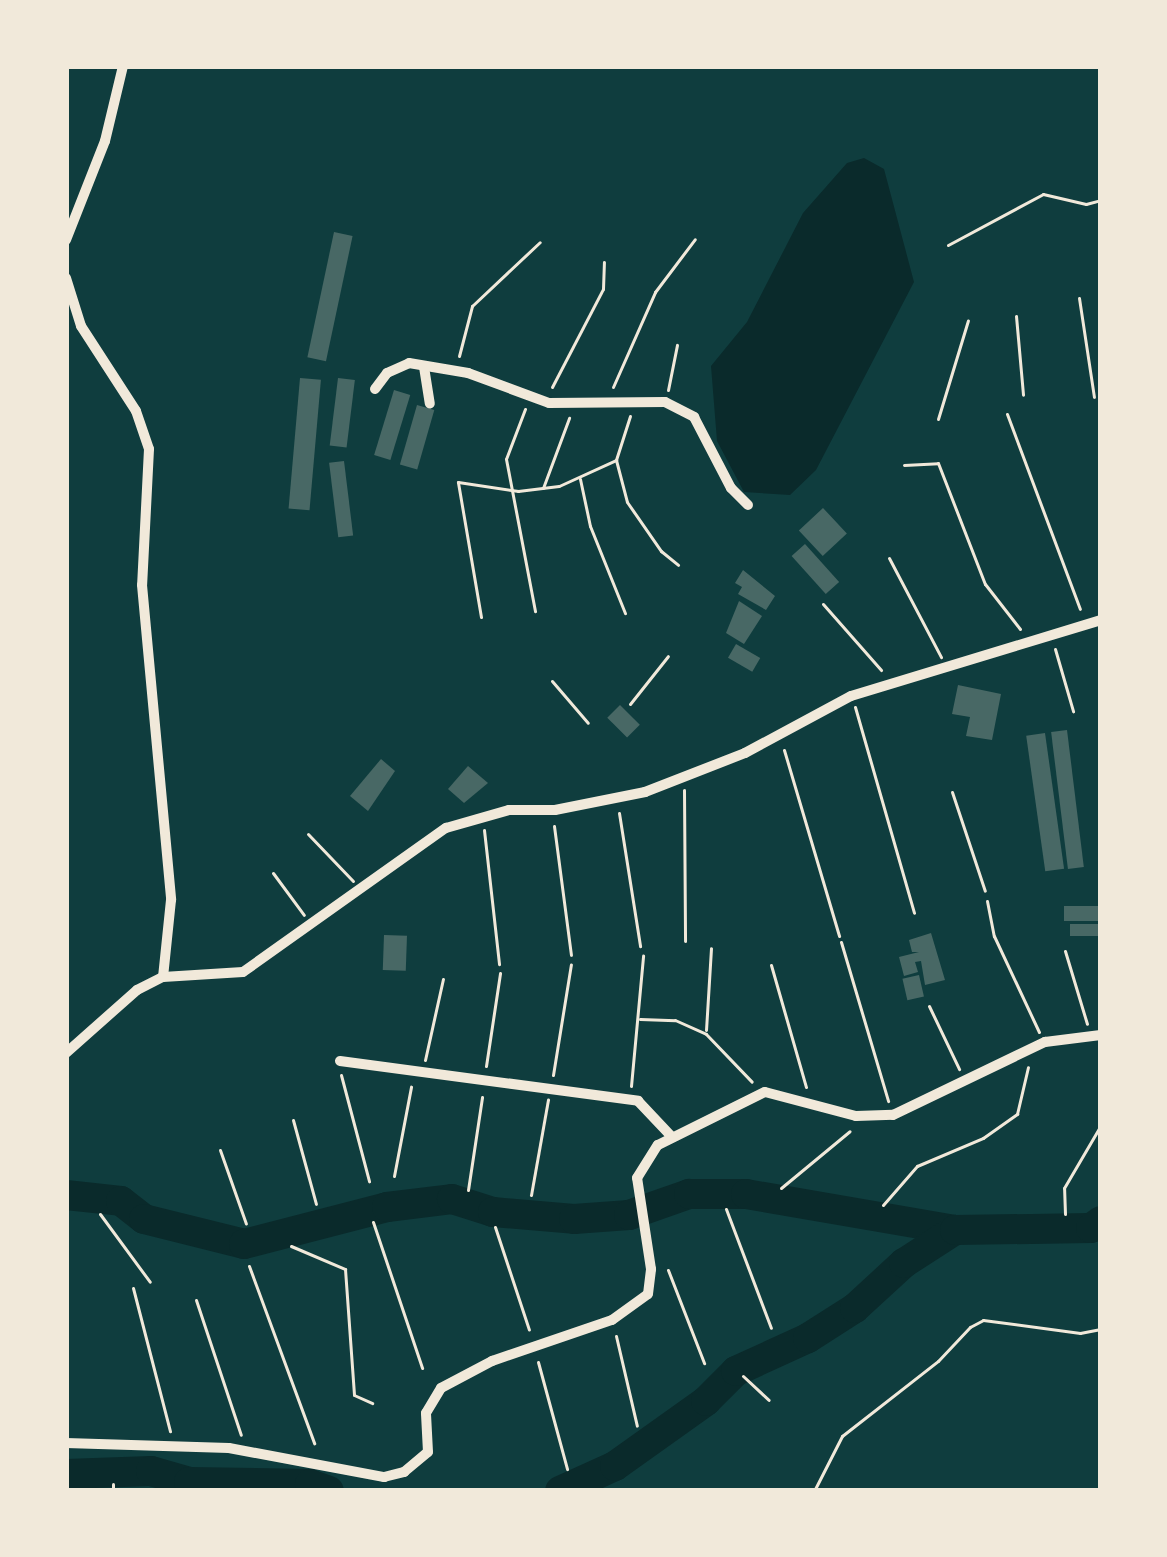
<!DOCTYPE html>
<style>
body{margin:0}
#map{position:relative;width:1167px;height:1557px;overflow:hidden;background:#0f3d3e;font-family:Poppins,sans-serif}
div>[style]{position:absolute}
.water>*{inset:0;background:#0a2a2b}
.river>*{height:30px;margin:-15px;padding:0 15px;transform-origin:15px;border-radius:15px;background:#0a2a2b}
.building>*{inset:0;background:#486865;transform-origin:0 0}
.path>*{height:3px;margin:-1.5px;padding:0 1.5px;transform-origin:1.5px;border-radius:1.5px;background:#f1e9da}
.minor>*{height:10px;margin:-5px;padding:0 5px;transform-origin:5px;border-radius:5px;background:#f1e9da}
span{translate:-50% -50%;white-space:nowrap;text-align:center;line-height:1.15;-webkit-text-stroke:10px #f1e9da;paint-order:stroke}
.frame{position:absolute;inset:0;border:69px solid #f1e9da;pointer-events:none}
</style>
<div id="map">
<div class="water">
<div style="clip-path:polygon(864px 158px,884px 169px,914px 282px,816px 470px,790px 495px,744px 492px,717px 441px,711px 366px,747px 322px,803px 213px,847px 163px)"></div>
</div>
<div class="river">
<div style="left:66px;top:1195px;width:55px;rotate:6.2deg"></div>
<div style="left:121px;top:1201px;width:29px;rotate:38deg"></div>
<div style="left:144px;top:1219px;width:103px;rotate:14deg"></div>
<div style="left:244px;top:1244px;width:148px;rotate:-14.5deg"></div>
<div style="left:387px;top:1207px;width:65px;rotate:-7deg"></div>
<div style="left:452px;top:1199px;width:43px;rotate:17.6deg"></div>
<div style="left:493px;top:1212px;width:81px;rotate:4.9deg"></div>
<div style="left:574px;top:1219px;width:55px;rotate:-4.2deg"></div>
<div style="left:629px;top:1215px;width:64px;rotate:-19.3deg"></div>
<div style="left:689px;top:1194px;width:57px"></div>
<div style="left:746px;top:1194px;width:212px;rotate:9.8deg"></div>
<div style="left:66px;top:1474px;width:85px;rotate:-2deg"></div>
<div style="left:151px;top:1471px;width:40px;rotate:16deg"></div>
<div style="left:189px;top:1482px;width:121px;rotate:0.9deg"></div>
<div style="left:310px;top:1484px;width:20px;rotate:20deg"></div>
<div style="left:560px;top:1491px;width:60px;rotate:-24.4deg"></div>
<div style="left:615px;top:1466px;width:112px;rotate:-35.5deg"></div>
<div style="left:706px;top:1401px;width:42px;rotate:-45deg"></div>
<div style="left:736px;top:1371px;width:79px;rotate:-24.6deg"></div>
<div style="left:808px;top:1338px;width:56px;rotate:-32.6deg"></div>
<div style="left:855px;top:1308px;width:67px;rotate:-42.6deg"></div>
<div style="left:904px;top:1263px;width:61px;rotate:-32.9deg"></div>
<div style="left:955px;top:1230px;width:136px;rotate:-0.8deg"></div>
<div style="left:1091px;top:1228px;width:12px;rotate:-35deg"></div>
</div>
<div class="building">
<div style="left:334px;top:232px;width:19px;height:128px;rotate:12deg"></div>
<div style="left:300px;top:378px;width:21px;height:131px;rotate:5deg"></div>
<div style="left:338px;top:378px;width:17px;height:68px;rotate:7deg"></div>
<div style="left:394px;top:390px;width:17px;height:68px;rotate:17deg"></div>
<div style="left:417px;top:405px;width:18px;height:62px;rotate:16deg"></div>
<div style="left:344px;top:461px;width:75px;height:15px;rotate:83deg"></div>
<div style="left:823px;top:508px;width:35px;height:33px;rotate:47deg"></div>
<div style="left:805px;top:544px;width:51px;height:18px;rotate:48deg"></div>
<div style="clip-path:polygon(743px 570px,775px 596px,766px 610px,738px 594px,742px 587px,735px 583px)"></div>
<div style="clip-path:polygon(739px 601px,762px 616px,744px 644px,726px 633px)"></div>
<div style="left:736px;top:644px;width:28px;height:16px;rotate:30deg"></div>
<div style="clip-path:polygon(958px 685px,1001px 694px,992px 740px,966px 736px,970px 717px,952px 714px)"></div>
<div style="left:620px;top:705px;width:28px;height:18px;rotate:45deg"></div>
<div style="left:1067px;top:730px;width:138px;height:16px;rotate:83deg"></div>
<div style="left:1045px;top:733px;width:137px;height:19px;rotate:82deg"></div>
<div style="clip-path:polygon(381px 759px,395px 771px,368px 811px,350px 796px)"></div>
<div style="clip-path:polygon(468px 766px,488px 783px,464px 803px,448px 789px)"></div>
<div style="left:1101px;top:906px;width:15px;height:37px;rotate:90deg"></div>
<div style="left:1101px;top:924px;width:12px;height:31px;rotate:90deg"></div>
<div style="clip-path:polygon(931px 933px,945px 980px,925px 985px,921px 961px,915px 962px,918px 972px,904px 976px,899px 957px,919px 952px,912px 952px,909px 940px)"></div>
<div style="left:384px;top:935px;width:23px;height:35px;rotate:2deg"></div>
<div style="left:919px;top:975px;width:22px;height:17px;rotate:77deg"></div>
</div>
<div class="path">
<div style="left:948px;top:245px;width:108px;rotate:-28.2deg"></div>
<div style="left:1043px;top:194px;width:44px;rotate:13.1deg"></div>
<div style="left:1086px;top:204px;width:16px;rotate:-15deg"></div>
<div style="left:1079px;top:298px;width:100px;rotate:81.4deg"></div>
<div style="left:1016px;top:316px;width:79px;rotate:84.9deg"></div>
<div style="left:459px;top:356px;width:52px;rotate:-75.4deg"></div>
<div style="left:472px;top:306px;width:93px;rotate:-43.3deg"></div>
<div style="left:552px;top:387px;width:110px;rotate:-62.5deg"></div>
<div style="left:603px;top:289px;width:27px;rotate:-88deg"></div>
<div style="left:613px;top:387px;width:104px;rotate:-66.1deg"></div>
<div style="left:655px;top:292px;width:66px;rotate:-53deg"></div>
<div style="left:668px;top:390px;width:46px;rotate:-78.7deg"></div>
<div style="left:525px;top:409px;width:53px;rotate:110.8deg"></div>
<div style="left:506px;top:459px;width:155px;rotate:79.2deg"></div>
<div style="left:1007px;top:414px;width:208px;rotate:69.5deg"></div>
<div style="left:630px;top:416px;width:46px;rotate:107.7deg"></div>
<div style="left:616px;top:460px;width:43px;rotate:75.3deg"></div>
<div style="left:627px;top:502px;width:60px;rotate:55.2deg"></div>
<div style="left:661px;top:551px;width:22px;rotate:39deg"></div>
<div style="left:938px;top:419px;width:103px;rotate:-73.1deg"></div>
<div style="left:904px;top:465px;width:34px;rotate:-3deg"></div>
<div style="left:938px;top:463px;width:130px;rotate:68.8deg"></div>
<div style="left:985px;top:584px;width:57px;rotate:52.1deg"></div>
<div style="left:580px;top:479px;width:48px;rotate:78deg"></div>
<div style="left:590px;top:526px;width:94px;rotate:68.1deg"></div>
<div style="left:543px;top:488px;width:75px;rotate:-69.6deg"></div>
<div style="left:889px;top:558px;width:112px;rotate:62.3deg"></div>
<div style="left:823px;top:604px;width:88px;rotate:48.7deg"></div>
<div style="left:481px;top:617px;width:137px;rotate:-99.7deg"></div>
<div style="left:458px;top:482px;width:61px;rotate:8.5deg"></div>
<div style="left:518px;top:491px;width:41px;rotate:-7deg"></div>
<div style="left:559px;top:486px;width:63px;rotate:-24.5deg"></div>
<div style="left:1055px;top:649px;width:65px;rotate:73.8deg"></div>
<div style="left:552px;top:681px;width:55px;rotate:49.4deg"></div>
<div style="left:630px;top:704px;width:61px;rotate:-51.6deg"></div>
<div style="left:855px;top:707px;width:214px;rotate:74deg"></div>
<div style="left:784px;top:750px;width:194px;rotate:73.5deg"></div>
<div style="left:684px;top:790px;width:151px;rotate:89.6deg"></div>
<div style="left:952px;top:792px;width:104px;rotate:71.6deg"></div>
<div style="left:619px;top:813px;width:135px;rotate:81deg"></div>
<div style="left:554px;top:826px;width:130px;rotate:82.5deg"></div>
<div style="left:484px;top:830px;width:135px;rotate:83.6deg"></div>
<div style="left:308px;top:834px;width:65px;rotate:46.2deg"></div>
<div style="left:273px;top:873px;width:52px;rotate:53.6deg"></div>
<div style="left:987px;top:901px;width:36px;rotate:79deg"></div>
<div style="left:994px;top:936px;width:106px;rotate:64.9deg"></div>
<div style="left:841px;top:942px;width:166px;rotate:73.5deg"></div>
<div style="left:1065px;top:951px;width:76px;rotate:73.2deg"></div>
<div style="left:771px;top:965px;width:127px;rotate:74deg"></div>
<div style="left:929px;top:1006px;width:70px;rotate:64.5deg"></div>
<div style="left:640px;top:1019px;width:35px;rotate:2deg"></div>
<div style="left:675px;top:1020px;width:34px;rotate:24deg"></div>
<div style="left:706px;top:1034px;width:66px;rotate:46.2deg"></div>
<div style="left:706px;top:1030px;width:82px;rotate:-86.5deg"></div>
<div style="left:425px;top:1060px;width:83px;rotate:-77.5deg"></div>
<div style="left:486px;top:1066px;width:94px;rotate:-81.4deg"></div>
<div style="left:341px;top:1075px;width:110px;rotate:75.2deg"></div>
<div style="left:553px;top:1075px;width:112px;rotate:-80.8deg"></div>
<div style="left:631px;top:1086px;width:131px;rotate:-84.7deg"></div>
<div style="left:293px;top:1120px;width:87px;rotate:74.7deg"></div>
<div style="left:220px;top:1150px;width:78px;rotate:70.6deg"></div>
<div style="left:394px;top:1176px;width:91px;rotate:-79.2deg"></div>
<div style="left:781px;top:1188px;width:89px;rotate:-39.6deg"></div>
<div style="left:468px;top:1190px;width:94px;rotate:-81.4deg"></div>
<div style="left:531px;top:1195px;width:97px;rotate:-79.9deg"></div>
<div style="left:883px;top:1205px;width:52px;rotate:-48.9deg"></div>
<div style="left:917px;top:1166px;width:72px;rotate:-23deg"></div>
<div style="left:983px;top:1138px;width:42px;rotate:-35.2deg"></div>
<div style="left:1017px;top:1114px;width:48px;rotate:-76.8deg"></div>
<div style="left:726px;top:1209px;width:127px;rotate:69.3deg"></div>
<div style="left:100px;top:1214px;width:84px;rotate:53.7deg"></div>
<div style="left:1065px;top:1214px;width:26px;rotate:-92deg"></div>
<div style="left:1064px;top:1188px;width:73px;rotate:-59.6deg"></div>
<div style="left:373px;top:1222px;width:154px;rotate:71.4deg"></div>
<div style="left:495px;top:1227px;width:108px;rotate:71.7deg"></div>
<div style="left:291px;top:1246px;width:59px;rotate:23.1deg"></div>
<div style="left:345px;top:1269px;width:126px;rotate:85.9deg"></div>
<div style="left:354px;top:1395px;width:20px;rotate:24deg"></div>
<div style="left:249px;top:1266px;width:189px;rotate:69.8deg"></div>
<div style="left:668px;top:1270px;width:100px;rotate:68.8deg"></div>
<div style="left:133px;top:1288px;width:148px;rotate:75.5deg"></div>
<div style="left:196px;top:1300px;width:142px;rotate:71.6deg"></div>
<div style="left:616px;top:1336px;width:92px;rotate:76.9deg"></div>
<div style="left:538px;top:1362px;width:111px;rotate:74.8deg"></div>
<div style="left:743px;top:1376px;width:35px;rotate:43deg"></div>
<div style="left:113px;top:1484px;width:7px;rotate:90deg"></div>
<div style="left:814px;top:1491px;width:62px;rotate:-63deg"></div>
<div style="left:842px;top:1436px;width:122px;rotate:-38deg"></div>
<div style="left:938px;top:1361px;width:47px;rotate:-46.7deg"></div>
<div style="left:970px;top:1327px;width:15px;rotate:-28deg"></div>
<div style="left:983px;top:1320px;width:98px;rotate:7.6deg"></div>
<div style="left:1080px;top:1333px;width:21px;rotate:-11deg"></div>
</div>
<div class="minor">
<div style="left:66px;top:240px;width:106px;rotate:-68.5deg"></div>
<div style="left:105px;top:141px;width:77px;rotate:-76.5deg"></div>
<div style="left:66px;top:278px;width:50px;rotate:72.6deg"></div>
<div style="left:81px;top:326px;width:101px;rotate:57.1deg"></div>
<div style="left:136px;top:411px;width:40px;rotate:71.1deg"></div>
<div style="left:149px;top:449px;width:136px;rotate:92.9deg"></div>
<div style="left:142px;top:585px;width:316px;rotate:84.7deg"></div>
<div style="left:171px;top:900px;width:77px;rotate:95.9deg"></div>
<div style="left:424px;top:367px;width:37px;rotate:81deg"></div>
<div style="left:375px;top:389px;width:20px;rotate:-53deg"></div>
<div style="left:387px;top:373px;width:24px;rotate:-24deg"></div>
<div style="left:409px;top:363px;width:60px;rotate:9.6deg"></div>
<div style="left:468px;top:373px;width:86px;rotate:20.3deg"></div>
<div style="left:549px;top:403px;width:116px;rotate:-0.5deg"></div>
<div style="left:665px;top:402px;width:33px;rotate:27deg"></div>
<div style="left:694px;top:417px;width:80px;rotate:62.5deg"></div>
<div style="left:731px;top:488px;width:24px;rotate:45deg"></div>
<div style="left:66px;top:1053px;width:95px;rotate:-41.6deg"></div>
<div style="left:137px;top:990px;width:29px;rotate:-27deg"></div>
<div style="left:163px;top:977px;width:80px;rotate:-3.6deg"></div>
<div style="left:243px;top:972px;width:249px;rotate:-35.4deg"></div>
<div style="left:446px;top:828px;width:66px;rotate:-15.9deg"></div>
<div style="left:509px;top:810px;width:46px"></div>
<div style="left:555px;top:810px;width:92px;rotate:-11.3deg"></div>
<div style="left:645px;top:792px;width:107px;rotate:-21.3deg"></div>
<div style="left:745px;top:753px;width:120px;rotate:-28.3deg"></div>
<div style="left:851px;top:696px;width:261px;rotate:-16.9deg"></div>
<div style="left:340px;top:1061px;width:301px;rotate:7.6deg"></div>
<div style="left:638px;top:1101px;width:50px;rotate:46.6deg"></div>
<div style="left:66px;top:1443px;width:163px;rotate:1.8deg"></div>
<div style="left:229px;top:1448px;width:158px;rotate:10.6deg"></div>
<div style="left:384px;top:1477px;width:21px;rotate:-14deg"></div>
<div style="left:404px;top:1472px;width:31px;rotate:-40deg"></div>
<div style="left:428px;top:1452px;width:39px;rotate:-93deg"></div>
<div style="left:426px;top:1413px;width:29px;rotate:-59deg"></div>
<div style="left:441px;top:1388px;width:58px;rotate:-27.9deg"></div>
<div style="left:492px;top:1361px;width:127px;rotate:-18.9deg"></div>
<div style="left:612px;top:1320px;width:44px;rotate:-35.8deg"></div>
<div style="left:648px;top:1294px;width:25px;rotate:-83deg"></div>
<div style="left:651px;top:1269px;width:92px;rotate:-98.7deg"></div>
<div style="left:637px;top:1178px;width:39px;rotate:-58deg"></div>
<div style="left:658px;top:1145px;width:119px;rotate:-26.4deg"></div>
<div style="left:765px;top:1092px;width:94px;rotate:14.8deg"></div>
<div style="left:856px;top:1116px;width:37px;rotate:-2deg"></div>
<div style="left:893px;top:1115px;width:169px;rotate:-25.7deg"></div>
<div style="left:1045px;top:1042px;width:56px;rotate:-7.1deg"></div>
</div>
<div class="frame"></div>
</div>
